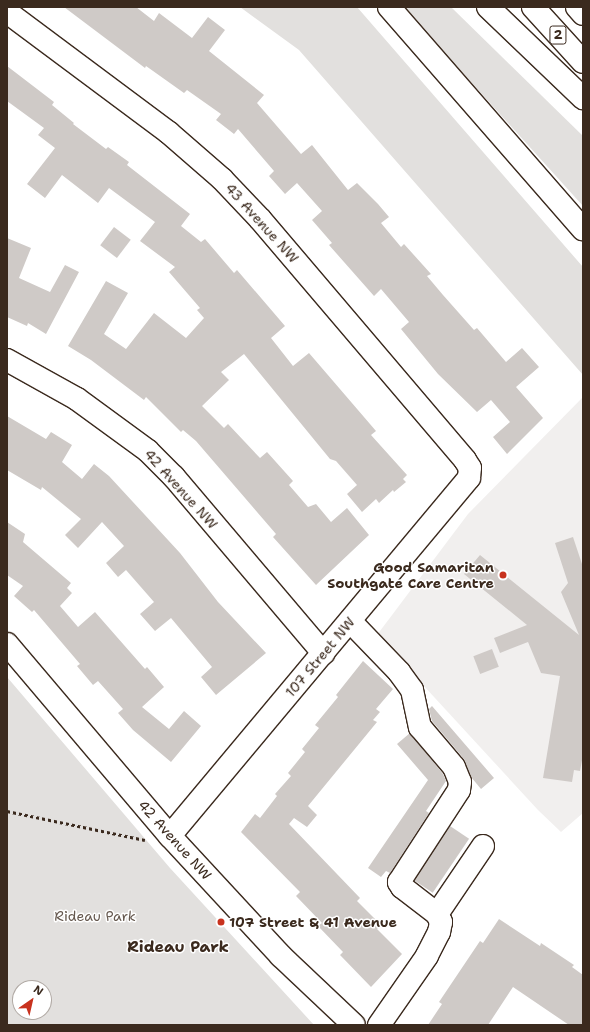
<!DOCTYPE html>
<style>
body{margin:0}
#map{position:relative;width:590px;height:1032px;overflow:hidden;background:#fff;font-family:"Shantell Sans",sans-serif}
div>[style]{position:absolute}
.built>*{inset:0;background:#f1efee}
.green>*{inset:0;background:#e2e0de}
.building>*{inset:0;background:#cfcac7;transform-origin:0 0}
.path>*{height:2.5px;margin-top:-1.25px;transform-origin:0;background:repeating-linear-gradient(90deg,#3b2a1e 0 3px,transparent 0 6px)}
.roads{filter:drop-shadow(1px 0 #3b2a1e) drop-shadow(-1px 0 #3b2a1e) drop-shadow(0 1px #3b2a1e) drop-shadow(0 -1px #3b2a1e)}
.minor>*{height:22px;margin:-11px;padding:0 11px;transform-origin:11px;border-radius:11px;background:#fff}
.highway>*{height:22px;margin:-11px;padding:0 11px;transform-origin:11px;border-radius:11px;background:#fff}
.dots>*{width:11px;height:11px;translate:-50% -50%;box-sizing:border-box;border:2px solid #fff;border-radius:50%}
span{translate:-50% -50%;white-space:nowrap;text-align:center;line-height:1.15;-webkit-text-stroke:3px #fff;paint-order:stroke}
.shield-label span{padding:1px 3px;background:#fff;border:1px solid;border-radius:3px;-webkit-text-stroke-width:0}
.shield-label{font-size:13px;color:#3b2a1e;font-weight:700}
.street-label{font-size:14px;color:#3b2a1e}
.poi-label{font-size:14px;color:#3b2a1e;font-weight:700}
.right{translate:-100% -50%;text-align:right}
.left{translate:0 -50%;text-align:left}
.park-label{font-size:14px;color:#65584e}
.quarter-label{font-size:16px;color:#3b2a1e;font-weight:700}
.frame{position:absolute;inset:0;border:8px solid #3b2a1e;pointer-events:none}
.north{position:absolute;left:12px;top:980px;width:40px;height:40px;box-sizing:border-box;background:#fff;border:1px solid #b1aaa5;border-radius:50%;rotate:34deg;font-size:11px;font-weight:700;line-height:16px;text-align:center;color:#3b2a1e}
.north::after{content:'';display:block;margin:auto;width:14px;height:18px;background:#c8321e;clip-path:polygon(50% 0,100% 100%,50% 72%,0 100%)}
</style>
<div id="map">
<div class="built">
<div style="clip-path:polygon(583px 397px,583px 813px,561px 832px,538px 810px,377px 635px,468px 514px)"></div>
</div>
<div class="green">
<div style="clip-path:polygon(240px 7px,357px 7px,583px 267px,583px 375px,299px 50px)"></div>
<div style="clip-path:polygon(403px 7px,451px 7px,583px 136px,583px 206px)"></div>
<div style="clip-path:polygon(evenodd,7px 677px,170px 868px,314px 1025px,7px 1025px,7px 677px,20px 988px,44px 988px,44px 1012px,20px 1012px,20px 988px)"></div>
</div>
<div class="building">
<div style="clip-path:polygon(64px 7px,136px 7px,154px 21px,159px 13px,192px 38px,208px 17px,225px 30px,209px 51px,264px 95px,257px 103px,301px 154px,312px 145px,348px 190px,357px 183px,378px 204px,389px 217px,381px 223px,401px 247px,404px 244px,431px 274px,427px 276px,443px 295px,474px 330px,477px 328px,506px 362px,522px 348px,539px 367px,516px 387px,543px 418px,507px 454px,493px 437px,510px 422px,491px 400px,477px 412px,438px 374px,401px 329px,409px 322px,381px 289px,374px 296px,329px 245px,332px 243px,312px 220px,322px 211px,297px 183px,285px 194px,269px 176px,274px 171px,238px 129px,234px 134px,216px 120px,221px 114px,187px 90px,184px 93px,146px 66px,145px 68px)"></div>
<div style="clip-path:polygon(7px 66px,54px 102px,52px 105px,74px 123px,73px 124px,106px 149px,108px 147px,129px 162px,127px 165px,190px 214px,181px 226px,201px 242px,205px 239px,234px 273px,237px 270px,285px 326px,271px 338px,293px 366px,309px 353px,376px 431px,371px 435px,407px 475px,403px 479px,406px 482px,394px 492px,393px 490px,379px 503px,376px 499px,362px 512px,347px 494px,357px 485px,336px 461px,330px 459px,244px 354px,221px 372px,229px 380px,202px 406px,224px 428px,228px 424px,260px 458px,267px 452px,293px 481px,289px 485px,308px 507px,316px 504px,331px 522px,347px 508px,369px 535px,316px 585px,273px 537px,276px 534px,196px 441px,183px 430px,181px 432px,146px 397px,144px 400px,91px 360px,68px 346px,106px 281px,128px 293px,104px 334px,126px 349px,154px 313px,186px 338px,204px 318px,197px 310px,200px 308px,169px 272px,175px 267px,140px 241px,155px 222px,109px 188px,98px 203px,62px 175px,45px 198px,27px 184px,55px 148px,38px 135px,44px 128px,7px 101px)"></div>
<div style="left:114px;top:227px;width:21px;height:23px;rotate:37deg"></div>
<div style="clip-path:polygon(7px 238px,31px 248px,19px 278px,50px 292px,65px 265px,79px 272px,46px 334px,28px 323px,27px 326px,7px 317px)"></div>
<div style="clip-path:polygon(7px 416px,46px 439px,51px 432px,72px 445px,62px 462px,82px 479px,94px 464px,109px 476px,180px 553px,218px 602px,266px 653px,216px 695px,201px 677px,212px 667px,171px 618px,155px 631px,140px 614px,154px 602px,126px 570px,118px 577px,106px 563px,124px 546px,102px 522px,78px 548px,65px 535px,81px 519px,42px 487px,41px 490px,7px 470px)"></div>
<div style="clip-path:polygon(7px 522px,25px 534px,23px 542px,71px 583px,67px 588px,72px 593px,60px 606px,78px 627px,95px 612px,145px 669px,147px 667px,164px 687px,142px 707px,169px 729px,184px 711px,201px 726px,171px 762px,133px 730px,118px 713px,123px 709px,98px 681px,93px 685px,77px 666px,80px 664px,34px 610px,32px 612px,14px 596px,23px 586px,7px 575px)"></div>
<div style="clip-path:polygon(573px 537px,583px 567px,583px 755px,580px 771px,574px 770px,572px 782px,543px 778px,560px 676px,541px 673px,528px 642px,500px 653px,494px 638px,527px 625px,464px 574px,480px 555px,579px 635px,561px 592px,568px 583px,555px 543px)"></div>
<div style="left:492px;top:649px;width:19px;height:20px;rotate:69deg"></div>
<div style="clip-path:polygon(363px 661px,393px 689px,376px 709px,380px 712px,373px 720px,377px 722px,308px 806px,317px 815px,307px 827px,294px 818px,289px 824px,360px 898px,357px 901px,381px 925px,377px 929px,402px 954px,371px 987px,340px 955px,343px 952px,318px 926px,322px 923px,296px 896px,300px 892px,241px 832px,255px 814px,260px 818px,277px 796px,275px 794px,291px 776px,288px 773px,305px 752px,302px 749px,319px 728px,315px 725px,338px 697px,336px 695px)"></div>
<div style="clip-path:polygon(432px 706px,494px 778px,481px 789px,471px 777px,464px 759px,432px 721px,429px 709px)"></div>
<div style="clip-path:polygon(410px 733px,443px 774px,446px 781px,426px 811px,429px 813px,390px 873px,386px 871px,381px 877px,368px 868px,428px 780px,397px 744px)"></div>
<div style="left:450px;top:826px;width:23px;height:65px;rotate:34deg"></div>
<div style="clip-path:polygon(499px 919px,540px 946px,541px 943px,574px 965px,572px 967px,583px 975px,583px 1025px,569px 1025px,513px 987px,488px 1025px,428px 1025px,442px 1004px,439px 1002px,480px 941px,483px 943px)"></div>
</div>
<div class="path">
<div style="left:7px;top:811px;width:141px;rotate:11.9deg"></div>
</div>
<div class="roads">
<div class="minor">
<div style="left:389px;top:7px;width:295px;rotate:48.9deg"></div>
<div style="left:7px;top:12px;width:201px;rotate:36.7deg"></div>
<div style="left:168px;top:132px;width:72px;rotate:41deg"></div>
<div style="left:222px;top:179px;width:55px;rotate:46.5deg"></div>
<div style="left:260px;top:219px;width:316px;rotate:49.6deg"></div>
<div style="left:465px;top:460px;width:9px;rotate:58deg"></div>
<div style="left:470px;top:468px;width:10px;rotate:96deg"></div>
<div style="left:469px;top:478px;width:466px;rotate:129.9deg"></div>
<div style="left:7px;top:360px;width:80px;rotate:29.1deg"></div>
<div style="left:77px;top:399px;width:88px;rotate:36.2deg"></div>
<div style="left:148px;top:451px;width:37px;rotate:45deg"></div>
<div style="left:174px;top:477px;width:231px;rotate:49.7deg"></div>
<div style="left:350px;top:621px;width:71px;rotate:46.1deg"></div>
<div style="left:399px;top:672px;width:22px;rotate:54deg"></div>
<div style="left:412px;top:690px;width:38px;rotate:78deg"></div>
<div style="left:420px;top:727px;width:52px;rotate:49.6deg"></div>
<div style="left:454px;top:767px;width:16px;rotate:68deg"></div>
<div style="left:460px;top:782px;width:8px;rotate:97deg"></div>
<div style="left:459px;top:790px;width:110px;rotate:123.1deg"></div>
<div style="left:399px;top:882px;width:6px;rotate:59deg"></div>
<div style="left:402px;top:887px;width:44px;rotate:37.6deg"></div>
<div style="left:437px;top:914px;width:9px;rotate:63deg"></div>
<div style="left:441px;top:922px;width:10px;rotate:101deg"></div>
<div style="left:439px;top:932px;width:27px;rotate:117deg"></div>
<div style="left:427px;top:956px;width:84px;rotate:124.8deg"></div>
<div style="left:7px;top:644px;width:252px;rotate:49.7deg"></div>
<div style="left:170px;top:836px;width:163px;rotate:47.2deg"></div>
<div style="left:281px;top:956px;width:100px;rotate:43.4deg"></div>
<div style="left:437px;top:914px;width:82px;rotate:-55.9deg"></div>
</div>
<div class="highway">
<div style="left:488px;top:7px;width:132px;rotate:43.8deg"></div>
<div style="left:533px;top:7px;width:74px;rotate:47.7deg"></div>
<div style="left:577px;top:7px;width:9px;rotate:49deg"></div>
</div>
</div>
<div class="dots">
<div style="left:503px;top:575px;background:#c8321e"></div>
<div style="left:221px;top:922px;background:#c8321e"></div>
</div>
<div class="shield-label">
<span style="left:558px;top:35px">2</span>
</div>
<div class="street-label">
<span style="left:262px;top:223px;rotate:48deg">43 Avenue NW</span>
<span style="left:181px;top:489px;rotate:48deg">42 Avenue NW</span>
<span style="left:320px;top:657px;rotate:-50deg">107 Street NW</span>
<span style="left:175px;top:840px;rotate:48deg">42 Avenue NW</span>
</div>
<div class="poi-label">
<span class="right" style="left:494px;top:575px">Good Samaritan<br>Southgate Care Centre</span>
<span class="left" style="left:229px;top:922px">107 Street &amp; 41 Avenue</span>
</div>
<div class="park-label">
<span style="left:95px;top:916px">Rideau Park</span>
</div>
<div class="quarter-label">
<span style="left:178px;top:947px">Rideau Park</span>
</div>
<div class="frame"></div>
<div class="north">N</div>
</div>
